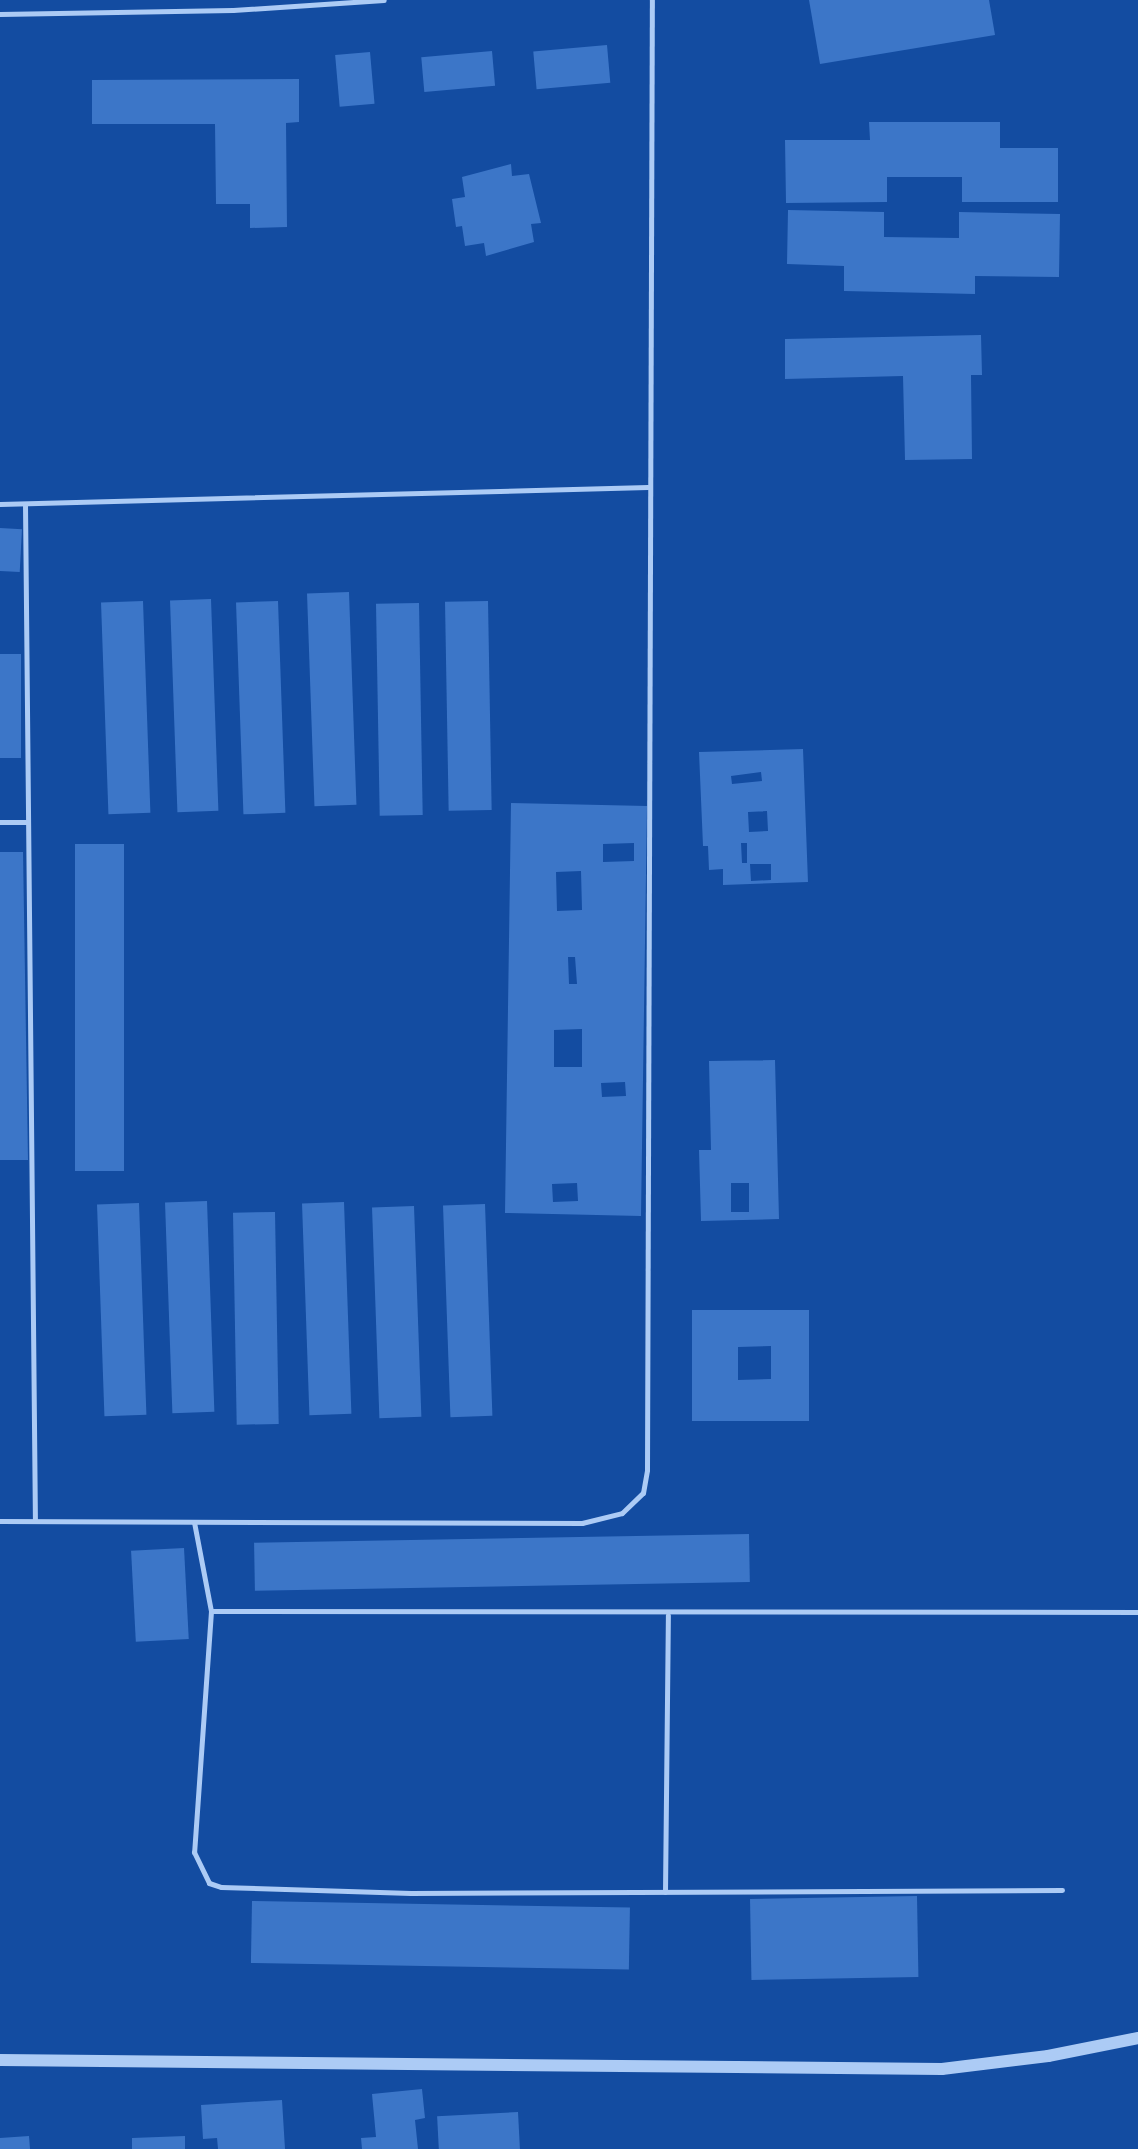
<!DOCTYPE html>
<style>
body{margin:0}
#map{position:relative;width:1138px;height:2149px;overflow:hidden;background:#134ca1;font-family:Poppins,sans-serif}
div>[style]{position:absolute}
.building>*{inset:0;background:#3c76c8;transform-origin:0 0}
.service>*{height:5px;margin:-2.5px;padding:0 2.5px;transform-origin:2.5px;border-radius:2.5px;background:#accbf5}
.tertiary>*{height:12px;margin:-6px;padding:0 6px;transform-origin:6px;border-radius:6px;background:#accbf5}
span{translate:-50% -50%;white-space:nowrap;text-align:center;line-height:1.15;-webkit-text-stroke:7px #134ca1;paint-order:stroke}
</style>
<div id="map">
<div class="building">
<div style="clip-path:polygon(809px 0,989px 0,995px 35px,820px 64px)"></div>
<div style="left:607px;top:45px;width:38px;height:74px;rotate:85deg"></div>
<div style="left:492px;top:51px;width:35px;height:71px;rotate:85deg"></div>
<div style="left:370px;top:52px;width:52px;height:35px;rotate:85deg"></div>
<div style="clip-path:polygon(299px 79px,299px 122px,286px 123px,287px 227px,250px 228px,250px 204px,216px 204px,215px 124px,92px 124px,92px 80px)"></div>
<div style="clip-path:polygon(869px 122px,1000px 122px,1000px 148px,1058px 148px,1058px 202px,962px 202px,962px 177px,887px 177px,887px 202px,786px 203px,785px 140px,870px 140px)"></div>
<div style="clip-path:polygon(511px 164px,512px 176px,529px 174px,541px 223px,531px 224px,534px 242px,486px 256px,484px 243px,465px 246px,462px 226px,456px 227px,452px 199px,465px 197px,462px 177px)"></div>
<div style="clip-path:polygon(788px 210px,884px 212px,884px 237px,959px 238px,959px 212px,1060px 214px,1059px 277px,975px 276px,975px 294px,844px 291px,844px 266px,787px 264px)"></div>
<div style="clip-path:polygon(981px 335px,982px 375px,971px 375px,972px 459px,905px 460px,903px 376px,785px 379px,785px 339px)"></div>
<div style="left:0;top:528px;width:22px;height:43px;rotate:3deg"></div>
<div style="left:349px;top:592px;width:213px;height:42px;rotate:88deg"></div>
<div style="left:211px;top:599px;width:212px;height:41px;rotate:88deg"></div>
<div style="left:143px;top:601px;width:212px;height:42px;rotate:88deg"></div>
<div style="left:278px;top:601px;width:212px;height:42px;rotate:88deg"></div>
<div style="left:488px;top:601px;width:209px;height:43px;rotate:89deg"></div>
<div style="left:419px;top:603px;width:212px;height:43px;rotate:89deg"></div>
<div style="left:0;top:654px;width:21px;height:104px"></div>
<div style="clip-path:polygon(evenodd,803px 749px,808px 882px,723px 885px,723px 869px,709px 870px,708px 846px,703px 846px,699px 752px,803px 749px,761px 772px,762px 781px,732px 784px,731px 776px,761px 772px,803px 749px,767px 811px,768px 831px,749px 832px,748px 812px,767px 811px,803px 749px,741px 843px,747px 843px,747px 863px,742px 863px,741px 843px,803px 749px,750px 864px,771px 864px,771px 880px,751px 881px,750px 864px)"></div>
<div style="clip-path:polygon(evenodd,511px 803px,647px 806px,641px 1216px,505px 1213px,511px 803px,634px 843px,634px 861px,603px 862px,603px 844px,634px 843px,511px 803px,581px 871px,582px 910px,557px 911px,556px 872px,581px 871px,511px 803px,568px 957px,575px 957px,577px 984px,569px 984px,568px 957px,511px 803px,582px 1029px,582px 1067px,554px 1067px,554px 1030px,582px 1029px,511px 803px,625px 1082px,626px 1096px,602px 1097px,601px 1083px,625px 1082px,511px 803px,577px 1183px,578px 1201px,553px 1202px,552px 1184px,577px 1183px)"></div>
<div style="left:75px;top:844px;width:49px;height:327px"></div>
<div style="clip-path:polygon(0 852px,23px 852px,28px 1160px,0 1160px)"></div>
<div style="clip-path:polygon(evenodd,775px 1060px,779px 1219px,701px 1221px,699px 1150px,711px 1150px,709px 1061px,775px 1060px,731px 1183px,749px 1183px,749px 1212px,731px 1212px,731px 1183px)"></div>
<div style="left:207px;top:1201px;width:211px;height:42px;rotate:88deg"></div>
<div style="left:344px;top:1202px;width:212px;height:42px;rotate:88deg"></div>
<div style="left:139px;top:1203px;width:212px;height:42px;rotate:88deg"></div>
<div style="left:485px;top:1204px;width:212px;height:42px;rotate:88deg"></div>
<div style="left:414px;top:1206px;width:211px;height:42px;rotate:88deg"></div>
<div style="left:275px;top:1212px;width:212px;height:42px;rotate:89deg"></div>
<div style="clip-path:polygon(evenodd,692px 1310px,809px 1310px,809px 1421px,692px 1421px,692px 1310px,771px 1346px,771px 1379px,738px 1380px,738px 1347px,771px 1346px)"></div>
<div style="left:749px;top:1534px;width:48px;height:495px;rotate:89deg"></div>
<div style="left:184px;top:1548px;width:91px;height:53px;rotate:87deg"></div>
<div style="left:917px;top:1896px;width:81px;height:167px;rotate:89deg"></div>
<div style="left:252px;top:1901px;width:378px;height:62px;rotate:1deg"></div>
<div style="clip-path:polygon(422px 2089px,425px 2118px,415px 2120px,418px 2149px,362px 2149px,361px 2138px,376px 2137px,372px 2094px)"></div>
<div style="clip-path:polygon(282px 2100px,285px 2149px,218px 2149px,217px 2138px,203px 2139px,201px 2105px)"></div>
<div style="left:518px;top:2112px;width:37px;height:81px;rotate:87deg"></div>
<div style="clip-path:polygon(29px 2136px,30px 2149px,0 2149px,0 2138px)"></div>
<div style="clip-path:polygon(185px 2136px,185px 2149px,132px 2149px,132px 2138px)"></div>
</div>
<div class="service">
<div style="left:0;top:14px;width:233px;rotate:-1deg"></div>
<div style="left:233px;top:10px;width:151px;rotate:-3.8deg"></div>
<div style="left:0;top:504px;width:648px;rotate:-1.5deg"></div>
<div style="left:25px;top:504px;width:1017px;rotate:89.44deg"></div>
<div style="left:0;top:822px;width:26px"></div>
<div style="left:0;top:1521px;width:582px;rotate:0.2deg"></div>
<div style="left:582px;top:1523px;width:41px;rotate:-14deg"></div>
<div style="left:622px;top:1513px;width:29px;rotate:-44deg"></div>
<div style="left:643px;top:1493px;width:23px;rotate:-80deg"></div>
<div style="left:647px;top:1470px;width:1470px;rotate:-89.81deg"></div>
<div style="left:194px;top:1522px;width:91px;rotate:79.2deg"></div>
<div style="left:211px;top:1611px;width:927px;rotate:0.06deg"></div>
<div style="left:211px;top:1611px;width:242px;rotate:94deg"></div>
<div style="left:194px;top:1852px;width:34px;rotate:64deg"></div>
<div style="left:209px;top:1883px;width:13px;rotate:18deg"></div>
<div style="left:221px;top:1887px;width:190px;rotate:1.8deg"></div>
<div style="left:411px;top:1893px;width:651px;rotate:-0.26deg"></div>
<div style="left:665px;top:1892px;width:277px;rotate:-89.4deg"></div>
</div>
<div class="tertiary">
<div style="left:0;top:2060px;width:942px;rotate:0.55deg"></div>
<div style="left:942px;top:2069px;width:107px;rotate:-7deg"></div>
<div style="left:1048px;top:2056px;width:92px;rotate:-11.3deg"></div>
</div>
</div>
